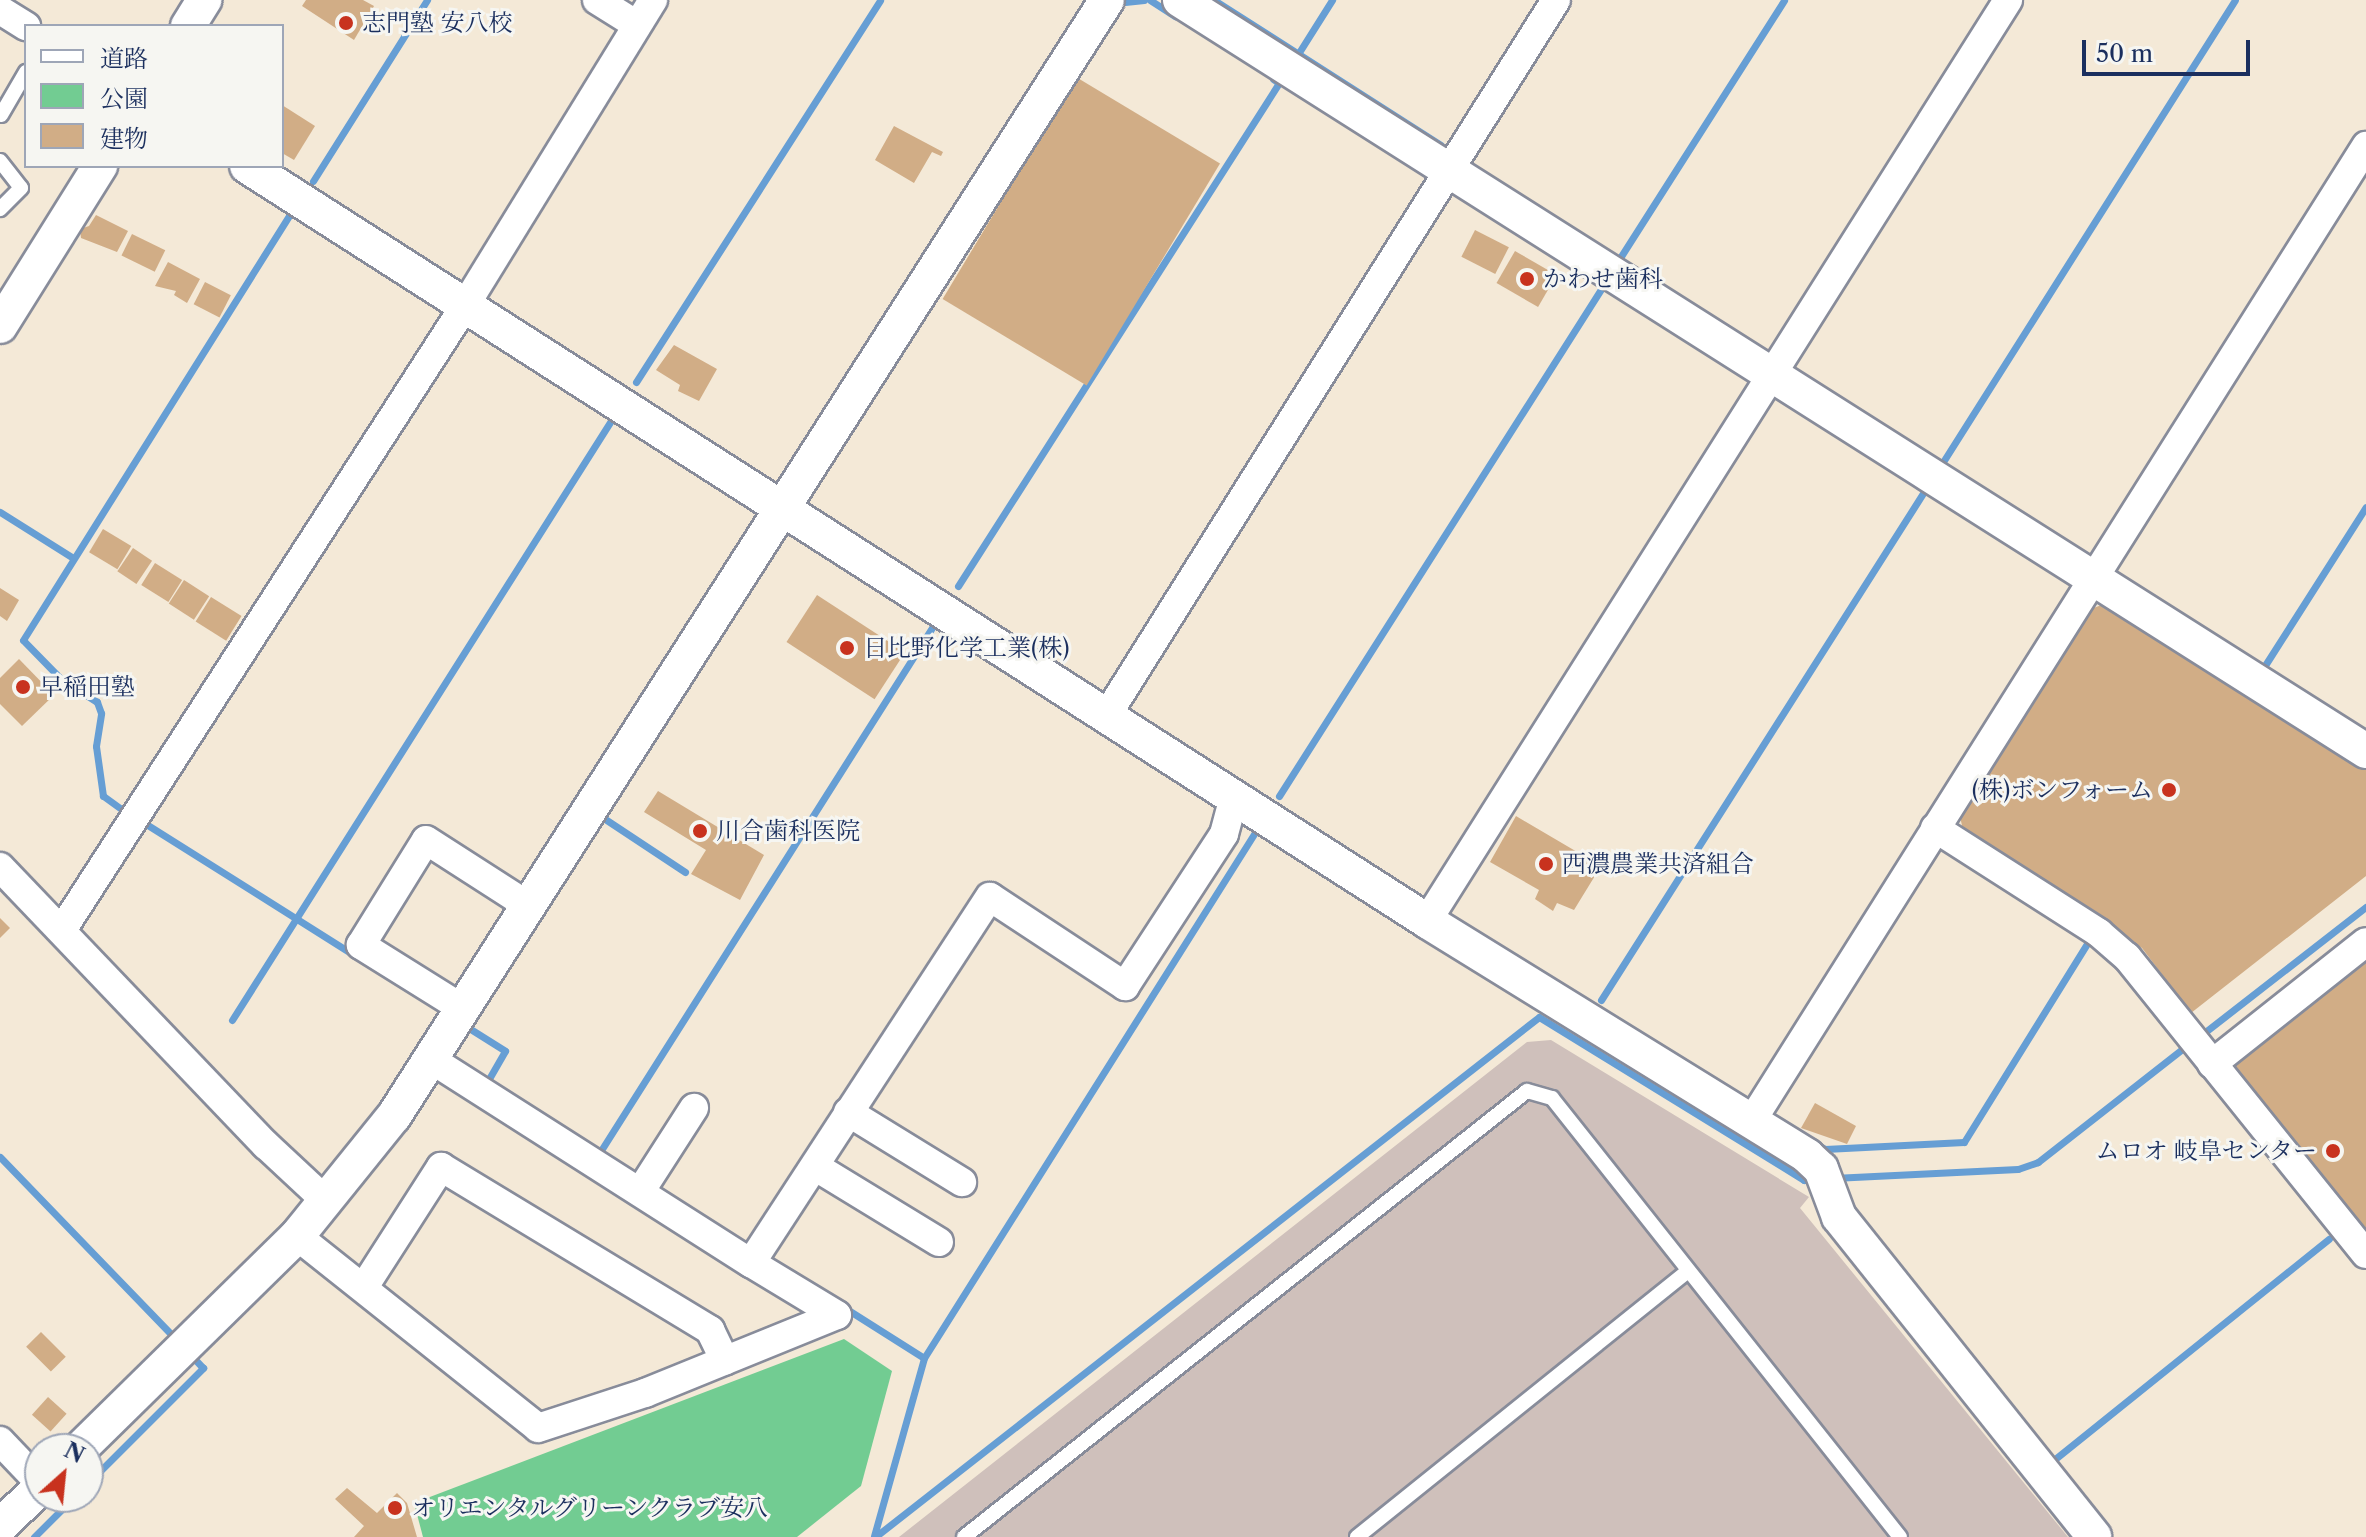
<!DOCTYPE html>
<meta charset="utf-8">
<style>
body{margin:0}
#map{position:relative;width:2366px;height:1537px;overflow:hidden;background:#f4e9d7;font-family:"Libre Caslon Text","Noto Serif JP",serif}
div>[style]{position:absolute}
.industrial>*{inset:0;background:#cfc0bb}
.green>*{inset:0;background:#72cc92}
.stream>*{height:7px;margin:-3.5px;padding:0 3.5px;transform-origin:3.5px;border-radius:3.5px;background:#669ed4}
.building>*{inset:0;background:#d1ad86;transform-origin:0 0}
.roads{filter:drop-shadow(2px 0 #888c9a) drop-shadow(-2px 0 #888c9a) drop-shadow(0 2px #888c9a) drop-shadow(0 -2px #888c9a)}
.service>*{height:14px;margin:-7px;padding:0 7px;transform-origin:7px;border-radius:7px;background:#fff}
.minor>*{height:28px;margin:-14px;padding:0 14px;transform-origin:14px;border-radius:14px;background:#fff}
.tertiary>*{height:34px;margin:-17px;padding:0 17px;transform-origin:17px;border-radius:17px;background:#fff}
.dots>*{width:22px;height:22px;translate:-50% -50%;box-sizing:border-box;border:4px solid #f6f6f2;border-radius:50%}
span{translate:-50% -50%;white-space:nowrap;text-align:center;line-height:1.15;-webkit-text-stroke:6px #f6f6f2;paint-order:stroke}
.poi-label{font-size:24px;color:#1b2f5e}
.left{translate:0 -50%;text-align:left}
.right{translate:-100% -50%;text-align:right}
.legend{position:absolute;left:24px;top:24px;width:260px;height:144px;box-sizing:border-box;background:#f6f6f2;border:2px solid #9ea6b7;margin:0;padding:10px 14px;list-style:none;font-size:24px;color:#1b2f5e}
.legend li{display:flex;align-items:center;gap:16px;height:40px}
.legend b{width:40px;border:2px solid #9ea6b7}
.north{position:absolute;left:24px;top:1433px;width:80px;height:80px;box-sizing:border-box;background:#f6f6f2;border:2px solid #9ea6b7;border-radius:50%;rotate:27deg;font-size:22px;font-weight:700;line-height:32px;text-align:center;color:#1b2f5e}
.north::after{content:'';display:block;margin:auto;width:28px;height:36px;background:#c8321e;clip-path:polygon(50% 0,100% 100%,50% 72%,0 100%)}
.scale{position:absolute;left:2082px;top:40px;width:168px;height:36px;box-sizing:border-box;border:4px solid #1b2f5e;border-top:0;padding-left:10px;font-size:24px;line-height:28px;white-space:nowrap;color:#1b2f5e;-webkit-text-stroke:6px #f6f6f2;paint-order:stroke}
</style>
<div id="map">
<div class="industrial">
<div style="clip-path:polygon(1551px 1040px,1809px 1197px,1800px 1208px,2068px 1537px,899px 1537px,1527px 1042px)"></div>
</div>
<div class="green">
<div style="clip-path:polygon(844px 1339px,892px 1371px,861px 1486px,797px 1537px,423px 1537px,414px 1503px)"></div>
</div>
<div class="stream">
<div style="left:1150px;top:0;width:30px;rotate:33deg"></div>
<div style="left:1214px;top:0;width:269px;rotate:32.6deg"></div>
<div style="left:1125px;top:2px;width:19px;rotate:-6deg"></div>
<div style="left:1298px;top:54px;width:64px;rotate:-57.8deg"></div>
<div style="left:313px;top:181px;width:214px;rotate:-57.8deg"></div>
<div style="left:1618px;top:261px;width:309px;rotate:-57.5deg"></div>
<div style="left:636px;top:382px;width:453px;rotate:-57.4deg"></div>
<div style="left:1941px;top:465px;width:550px;rotate:-57.7deg"></div>
<div style="left:0;top:512px;width:86px;rotate:32.2deg"></div>
<div style="left:958px;top:586px;width:597px;rotate:-57.46deg"></div>
<div style="left:1279px;top:83px;width:7px;rotate:-146deg"></div>
<div style="left:2262px;top:670px;width:193px;rotate:-57.5deg"></div>
<div style="left:1279px;top:796px;width:604px;rotate:-57.57deg"></div>
<div style="left:124px;top:811px;width:26px;rotate:-144deg"></div>
<div style="left:103px;top:796px;width:50px;rotate:-98deg"></div>
<div style="left:96px;top:746px;width:33px;rotate:-81deg"></div>
<div style="left:101px;top:713px;width:12px;rotate:-110deg"></div>
<div style="left:97px;top:702px;width:43px;rotate:-147.4deg"></div>
<div style="left:61px;top:679px;width:54px;rotate:-134.3deg"></div>
<div style="left:23px;top:640px;width:503px;rotate:-57.92deg"></div>
<div style="left:605px;top:819px;width:96px;rotate:33.5deg"></div>
<div style="left:146px;top:824px;width:249px;rotate:32.2deg"></div>
<div style="left:1601px;top:1000px;width:604px;rotate:-57.57deg"></div>
<div style="left:1925px;top:490px;width:8px;rotate:-150deg"></div>
<div style="left:232px;top:1020px;width:711px;rotate:-57.7deg"></div>
<div style="left:472px;top:1030px;width:39px;rotate:32deg"></div>
<div style="left:505px;top:1051px;width:34px;rotate:120deg"></div>
<div style="left:488px;top:1081px;width:7px;rotate:34deg"></div>
<div style="left:2200px;top:1036px;width:210px;rotate:-37.9deg"></div>
<div style="left:1818px;top:1145px;width:8px;rotate:30deg"></div>
<div style="left:1825px;top:1149px;width:139px;rotate:-2.9deg"></div>
<div style="left:1964px;top:1142px;width:232px;rotate:-58.2deg"></div>
<div style="left:600px;top:1152px;width:626px;rotate:-57.66deg"></div>
<div style="left:0;top:1157px;width:245px;rotate:46deg"></div>
<div style="left:1833px;top:1178px;width:185px;rotate:-2.8deg"></div>
<div style="left:2018px;top:1169px;width:21px;rotate:-19deg"></div>
<div style="left:2038px;top:1162px;width:193px;rotate:-38.1deg"></div>
<div style="left:845px;top:1308px;width:93px;rotate:32.3deg"></div>
<div style="left:2050px;top:1463px;width:358px;rotate:-38.8deg"></div>
<div style="left:88px;top:1483px;width:163px;rotate:-45deg"></div>
<div style="left:203px;top:1368px;width:19px;rotate:-133deg"></div>
<div style="left:874px;top:1536px;width:185px;rotate:-74.3deg"></div>
<div style="left:924px;top:1358px;width:629px;rotate:-57.8deg"></div>
<div style="left:34px;top:1537px;width:57px;rotate:-45deg"></div>
<div style="left:875px;top:1537px;width:843px;rotate:-38.07deg"></div>
<div style="left:1539px;top:1017px;width:311px;rotate:31.6deg"></div>
<div style="left:1804px;top:1180px;width:13px;rotate:-4deg"></div>
</div>
<div class="building">
<div style="clip-path:polygon(306px 0,363px 0,374px 6px,354px 40px,302px 6px)"></div>
<div style="left:1076px;top:77px;width:168px;height:259px;rotate:31deg"></div>
<div style="clip-path:polygon(282px 105px,315px 126px,294px 160px,282px 153px)"></div>
<div style="clip-path:polygon(894px 126px,943px 152px,941px 156px,932px 152px,914px 183px,875px 160px)"></div>
<div style="clip-path:polygon(96px 215px,128px 231px,117px 252px,81px 238px,80px 229px,89px 226px)"></div>
<div style="left:1475px;top:230px;width:38px;height:30px;rotate:27deg"></div>
<div style="left:132px;top:234px;width:37px;height:24px;rotate:26deg"></div>
<div style="left:1515px;top:251px;width:48px;height:37px;rotate:30deg"></div>
<div style="clip-path:polygon(168px 262px,200px 279px,187px 303px,174px 295px,176px 291px,155px 286px)"></div>
<div style="left:205px;top:282px;width:29px;height:25px;rotate:27deg"></div>
<div style="clip-path:polygon(674px 345px,717px 369px,699px 401px,678px 391px,680px 385px,656px 370px)"></div>
<div style="left:103px;top:529px;width:33px;height:27px;rotate:31deg"></div>
<div style="left:133px;top:548px;width:23px;height:28px;rotate:34deg"></div>
<div style="left:155px;top:563px;width:32px;height:26px;rotate:32deg"></div>
<div style="left:184px;top:580px;width:30px;height:28px;rotate:33deg"></div>
<div style="clip-path:polygon(0 588px,19px 600px,7px 621px,0 616px)"></div>
<div style="left:817px;top:595px;width:105px;height:56px;rotate:33deg"></div>
<div style="left:211px;top:597px;width:36px;height:29px;rotate:32deg"></div>
<div style="clip-path:polygon(2107px 603px,2366px 768px,2366px 876px,2191px 1013px,2142px 948px,1963px 830px,1959px 812px,2088px 610px)"></div>
<div style="clip-path:polygon(19px 659px,54px 695px,22px 726px,0 704px,0 678px)"></div>
<div style="clip-path:polygon(658px 791px,764px 855px,740px 900px,691px 874px,706px 850px,644px 812px)"></div>
<div style="clip-path:polygon(1516px 816px,1601px 866px,1574px 910px,1557px 903px,1553px 911px,1535px 899px,1539px 890px,1490px 862px)"></div>
<div style="clip-path:polygon(0 918px,10px 928px,0 938px)"></div>
<div style="clip-path:polygon(2366px 952px,2366px 1233px,2234px 1069px,2236px 1053px)"></div>
<div style="clip-path:polygon(1815px 1103px,1856px 1126px,1847px 1144px,1801px 1128px)"></div>
<div style="left:41px;top:1332px;width:35px;height:21px;rotate:45deg"></div>
<div style="left:48px;top:1397px;width:25px;height:24px;rotate:42deg"></div>
<div style="clip-path:polygon(347px 1488px,377px 1513px,397px 1493px,407px 1503px,417px 1537px,354px 1537px,364px 1526px,335px 1499px)"></div>
</div>
<div class="roads">
<div class="service">
<div style="left:1px;top:115px;width:50px;rotate:-59.8deg"></div>
<div style="left:0;top:161px;width:34px;rotate:52deg"></div>
<div style="left:21px;top:188px;width:30px;rotate:135deg"></div>
<div style="left:964px;top:1537px;width:718px;rotate:-38.39deg"></div>
<div style="left:1527px;top:1091px;width:26px;rotate:16deg"></div>
<div style="left:1552px;top:1098px;width:560px;rotate:51.6deg"></div>
<div style="left:1357px;top:1537px;width:425px;rotate:-38.8deg"></div>
</div>
<div class="minor">
<div style="left:597px;top:0;width:47px;rotate:32deg"></div>
<div style="left:0;top:10px;width:31px;rotate:32deg"></div>
<div style="left:1107px;top:715px;width:844px;rotate:-57.87deg"></div>
<div style="left:1935px;top:828px;width:195px;rotate:32.6deg"></div>
<div style="left:2099px;top:933px;width:37px;rotate:41deg"></div>
<div style="left:2127px;top:957px;width:381px;rotate:51.2deg"></div>
<div style="left:0;top:867px;width:385px;rotate:46.3deg"></div>
<div style="left:266px;top:1145px;width:82px;rotate:43deg"></div>
<div style="left:1427px;top:921px;width:1089px;rotate:-57.75deg"></div>
<div style="left:62px;top:930px;width:745px;rotate:-57.16deg"></div>
<div style="left:466px;top:304px;width:357px;rotate:-58.4deg"></div>
<div style="left:465px;top:1010px;width:123px;rotate:-148deg"></div>
<div style="left:361px;top:945px;width:123px;rotate:-58.2deg"></div>
<div style="left:426px;top:840px;width:122px;rotate:32.7deg"></div>
<div style="left:432px;top:1060px;width:378px;rotate:32.5deg"></div>
<div style="left:2212px;top:1064px;width:196px;rotate:-38.4deg"></div>
<div style="left:848px;top:1112px;width:134px;rotate:31.6deg"></div>
<div style="left:1751px;top:1122px;width:1154px;rotate:-57.78deg"></div>
<div style="left:816px;top:1167px;width:144px;rotate:31.4deg"></div>
<div style="left:640px;top:1192px;width:100px;rotate:-57.3deg"></div>
<div style="left:297px;top:1236px;width:308px;rotate:38.5deg"></div>
<div style="left:538px;top:1428px;width:113px;rotate:-18.1deg"></div>
<div style="left:645px;top:1393px;width:207px;rotate:-22.1deg"></div>
<div style="left:837px;top:1315px;width:100px;rotate:-148.8deg"></div>
<div style="left:751px;top:1263px;width:437px;rotate:-56.9deg"></div>
<div style="left:990px;top:897px;width:162px;rotate:33.4deg"></div>
<div style="left:1125px;top:986px;width:181px;rotate:-56.9deg"></div>
<div style="left:1224px;top:834px;width:39px;rotate:-75deg"></div>
<div style="left:364px;top:1287px;width:143px;rotate:-57.3deg"></div>
<div style="left:441px;top:1167px;width:315px;rotate:31.2deg"></div>
<div style="left:710px;top:1330px;width:34px;rotate:64deg"></div>
<div style="left:0;top:1441px;width:58px;rotate:46.4deg"></div>
</div>
<div class="tertiary">
<div style="left:1180px;top:0;width:1404px;rotate:32.34deg"></div>
<div style="left:188px;top:26px;width:31px;rotate:-58deg"></div>
<div style="left:247px;top:166px;width:1401px;rotate:32.61deg"></div>
<div style="left:1427px;top:921px;width:447px;rotate:31.7deg"></div>
<div style="left:1807px;top:1156px;width:19px;rotate:43deg"></div>
<div style="left:1821px;top:1169px;width:51px;rotate:69.4deg"></div>
<div style="left:1839px;top:1217px;width:409px;rotate:51.4deg"></div>
<div style="left:0;top:326px;width:189px;rotate:-58deg"></div>
<div style="left:80px;top:1449px;width:304px;rotate:-44.5deg"></div>
<div style="left:297px;top:1236px;width:154px;rotate:-51.1deg"></div>
<div style="left:394px;top:1116px;width:1324px;rotate:-57.43deg"></div>
<div style="left:0;top:1526px;width:55px;rotate:-43.5deg"></div>
</div>
</div>
<div class="dots">
<div style="left:346px;top:23px;background:#c8321e"></div>
<div style="left:1527px;top:279px;background:#c8321e"></div>
<div style="left:847px;top:648px;background:#c8321e"></div>
<div style="left:23px;top:687px;background:#c8321e"></div>
<div style="left:2169px;top:790px;background:#c8321e"></div>
<div style="left:700px;top:831px;background:#c8321e"></div>
<div style="left:1546px;top:864px;background:#c8321e"></div>
<div style="left:2333px;top:1151px;background:#c8321e"></div>
<div style="left:395px;top:1508px;background:#c8321e"></div>
</div>
<div class="poi-label">
<span class="left" style="left:362px;top:23px">志門塾 安八校</span>
<span class="left" style="left:1543px;top:279px">かわせ歯科</span>
<span class="left" style="left:863px;top:648px">日比野化学工業(株)</span>
<span class="left" style="left:39px;top:687px">早稲田塾</span>
<span class="right" style="left:2153px;top:790px">(株)ボンフォーム</span>
<span class="left" style="left:716px;top:831px">川合歯科医院</span>
<span class="left" style="left:1562px;top:864px">西濃農業共済組合</span>
<span class="right" style="left:2317px;top:1151px">ムロオ 岐阜センター</span>
<span class="left" style="left:411px;top:1508px">オリエンタルグリーンクラブ安八</span>
</div>
<ul class="legend">
<li><b style="height:10px;background:#fff"></b>道路</li>
<li><b style="height:22px;background:#72cc92"></b>公園</li>
<li><b style="height:22px;background:#d1ad86"></b>建物</li>
</ul>
<div class="north">N</div>
<div class="scale">50 m</div>
</div>
